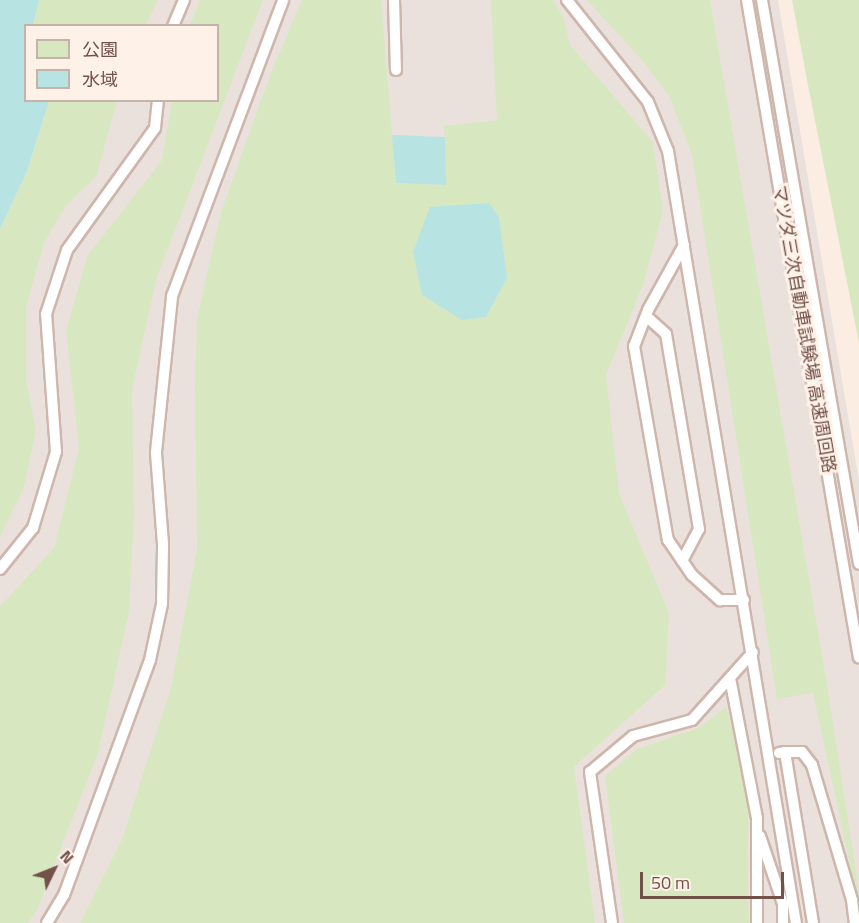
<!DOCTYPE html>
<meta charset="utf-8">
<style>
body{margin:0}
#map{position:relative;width:859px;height:923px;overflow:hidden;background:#fbede2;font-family:"Titillium Web","Noto Sans JP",sans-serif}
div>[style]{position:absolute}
.industrial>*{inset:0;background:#eae1dd}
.green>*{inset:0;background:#d7e8c1}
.water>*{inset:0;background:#b7e4e3}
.roads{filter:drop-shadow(2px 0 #ceb6ac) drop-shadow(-2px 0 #ceb6ac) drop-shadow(0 2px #ceb6ac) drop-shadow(0 -2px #ceb6ac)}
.lane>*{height:10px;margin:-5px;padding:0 5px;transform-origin:5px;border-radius:5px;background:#fff}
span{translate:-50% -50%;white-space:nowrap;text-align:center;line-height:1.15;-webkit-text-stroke:6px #fef2e8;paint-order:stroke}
.street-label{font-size:18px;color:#725149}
.legend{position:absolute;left:24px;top:24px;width:195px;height:78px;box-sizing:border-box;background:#fef2e8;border:2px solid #c6b2a8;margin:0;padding:8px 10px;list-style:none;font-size:18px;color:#725149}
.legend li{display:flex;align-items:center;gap:12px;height:30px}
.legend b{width:30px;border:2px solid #c6b2a8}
.north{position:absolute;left:24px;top:839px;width:60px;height:60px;-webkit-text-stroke:4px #fef2e8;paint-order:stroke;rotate:47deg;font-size:16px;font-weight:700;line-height:24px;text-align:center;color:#725149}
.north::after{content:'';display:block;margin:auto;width:21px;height:27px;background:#725149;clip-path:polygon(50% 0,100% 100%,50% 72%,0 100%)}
.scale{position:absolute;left:640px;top:872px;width:144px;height:27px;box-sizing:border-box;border:3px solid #725149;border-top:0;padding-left:8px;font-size:18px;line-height:21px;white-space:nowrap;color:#725149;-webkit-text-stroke:4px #fef2e8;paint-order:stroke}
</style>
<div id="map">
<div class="industrial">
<div style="clip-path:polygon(evenodd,0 0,778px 0,859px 481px,859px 923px,0 923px,0 0,26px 26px,218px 26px,218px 100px,26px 100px,26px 26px)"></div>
</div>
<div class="green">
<div style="clip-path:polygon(39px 0,158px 0,146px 25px,33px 26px)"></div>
<div style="clip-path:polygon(200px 0,263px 0,156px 280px,132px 389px,134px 515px,129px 612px,98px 753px,37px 910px,28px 923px,0 923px,0 606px,54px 548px,79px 448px,66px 330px,88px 255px,162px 160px,172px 101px,218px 100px,218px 26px,190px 25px)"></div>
<div style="clip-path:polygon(302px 0,381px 0,396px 183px,446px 185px,444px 126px,497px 120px,491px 0,553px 0,563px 16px,570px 45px,653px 142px,663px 211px,643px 285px,606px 375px,619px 493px,669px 614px,665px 685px,574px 767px,595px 923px,80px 923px,122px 839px,171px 688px,197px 549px,195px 384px,197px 319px,221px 212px,272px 70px)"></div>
<div style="clip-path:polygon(587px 0,710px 0,827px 685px,859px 890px,859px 906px,813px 693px,777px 699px,692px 155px,670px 98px,646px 65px)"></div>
<div style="clip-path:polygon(792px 0,859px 0,859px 343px,808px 85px)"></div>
<div style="clip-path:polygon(49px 101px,117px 101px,96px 177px,68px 203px,44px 242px,26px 307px,26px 380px,36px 430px,24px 487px,0 537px,0 229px,27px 171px)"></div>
<div style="clip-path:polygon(726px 707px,750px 793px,747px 854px,749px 923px,624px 923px,605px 776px,637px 749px,698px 728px)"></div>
</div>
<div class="water">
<div style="clip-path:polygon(0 0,39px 0,33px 25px,26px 26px,26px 100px,49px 101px,27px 171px,0 229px)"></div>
<div style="clip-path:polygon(392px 135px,445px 137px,446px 185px,396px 183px)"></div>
<div style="clip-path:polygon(489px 203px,499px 217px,507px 278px,486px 317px,462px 320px,422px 295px,413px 252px,430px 207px)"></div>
</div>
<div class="roads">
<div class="lane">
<div style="left:394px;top:0;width:70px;rotate:88.4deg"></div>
<div style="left:567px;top:0;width:130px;rotate:51.5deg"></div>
<div style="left:648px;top:102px;width:53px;rotate:67.8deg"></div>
<div style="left:668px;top:151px;width:783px;rotate:80.59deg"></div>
<div style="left:747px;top:0;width:667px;rotate:80.34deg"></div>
<div style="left:762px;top:0;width:572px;rotate:80.24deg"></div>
<div style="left:173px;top:26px;width:28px;rotate:-67deg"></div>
<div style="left:684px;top:245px;width:74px;rotate:119deg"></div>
<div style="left:648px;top:310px;width:39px;rotate:111deg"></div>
<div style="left:634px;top:346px;width:197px;rotate:80.1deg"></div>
<div style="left:668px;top:540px;width:42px;rotate:55.6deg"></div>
<div style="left:692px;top:575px;width:38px;rotate:42deg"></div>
<div style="left:720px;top:600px;width:24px"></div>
<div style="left:646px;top:316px;width:27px;rotate:42deg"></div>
<div style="left:666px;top:334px;width:198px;rotate:80.4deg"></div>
<div style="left:699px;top:529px;width:36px;rotate:118deg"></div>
<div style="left:0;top:569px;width:53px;rotate:-51.2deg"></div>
<div style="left:33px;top:528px;width:79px;rotate:-73.2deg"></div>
<div style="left:56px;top:452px;width:138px;rotate:-94.1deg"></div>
<div style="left:46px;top:314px;width:67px;rotate:-71.8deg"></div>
<div style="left:67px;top:250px;width:150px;rotate:-54.2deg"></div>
<div style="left:155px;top:128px;width:28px;rotate:-84deg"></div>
<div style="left:730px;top:678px;width:143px;rotate:79.1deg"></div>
<div style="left:757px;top:818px;width:105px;rotate:90deg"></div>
<div style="left:785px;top:752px;width:17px"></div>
<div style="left:802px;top:752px;width:16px;rotate:52deg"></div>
<div style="left:812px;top:765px;width:141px;rotate:73.5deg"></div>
<div style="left:852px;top:900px;width:23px;rotate:83deg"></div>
<div style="left:779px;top:753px;width:6px;rotate:-9deg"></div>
<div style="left:785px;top:752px;width:173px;rotate:80.7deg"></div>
<div style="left:760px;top:836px;width:72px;rotate:71.3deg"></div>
<div style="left:783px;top:904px;width:19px;rotate:90deg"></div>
<div style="left:47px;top:923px;width:33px;rotate:-59deg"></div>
<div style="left:64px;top:895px;width:250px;rotate:-69.9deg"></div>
<div style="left:150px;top:660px;width:57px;rotate:-77.9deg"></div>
<div style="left:162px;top:604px;width:60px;rotate:-89deg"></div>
<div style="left:163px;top:544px;width:92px;rotate:-94.4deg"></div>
<div style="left:156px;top:452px;width:157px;rotate:-84.1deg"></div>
<div style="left:172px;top:296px;width:316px;rotate:-69.4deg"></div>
<div style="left:612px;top:923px;width:153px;rotate:-98.3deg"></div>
<div style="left:590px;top:772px;width:56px;rotate:-39.9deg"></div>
<div style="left:633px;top:736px;width:61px;rotate:-15.2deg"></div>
<div style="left:692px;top:720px;width:91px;rotate:-48.1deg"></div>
</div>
</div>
<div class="street-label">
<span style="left:804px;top:329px;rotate:80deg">マツダ三次自動車試験場 高速周回路</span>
</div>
<ul class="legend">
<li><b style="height:16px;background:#d7e8c1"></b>公園</li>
<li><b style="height:16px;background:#b7e4e3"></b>水域</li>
</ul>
<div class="north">N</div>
<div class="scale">50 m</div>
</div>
